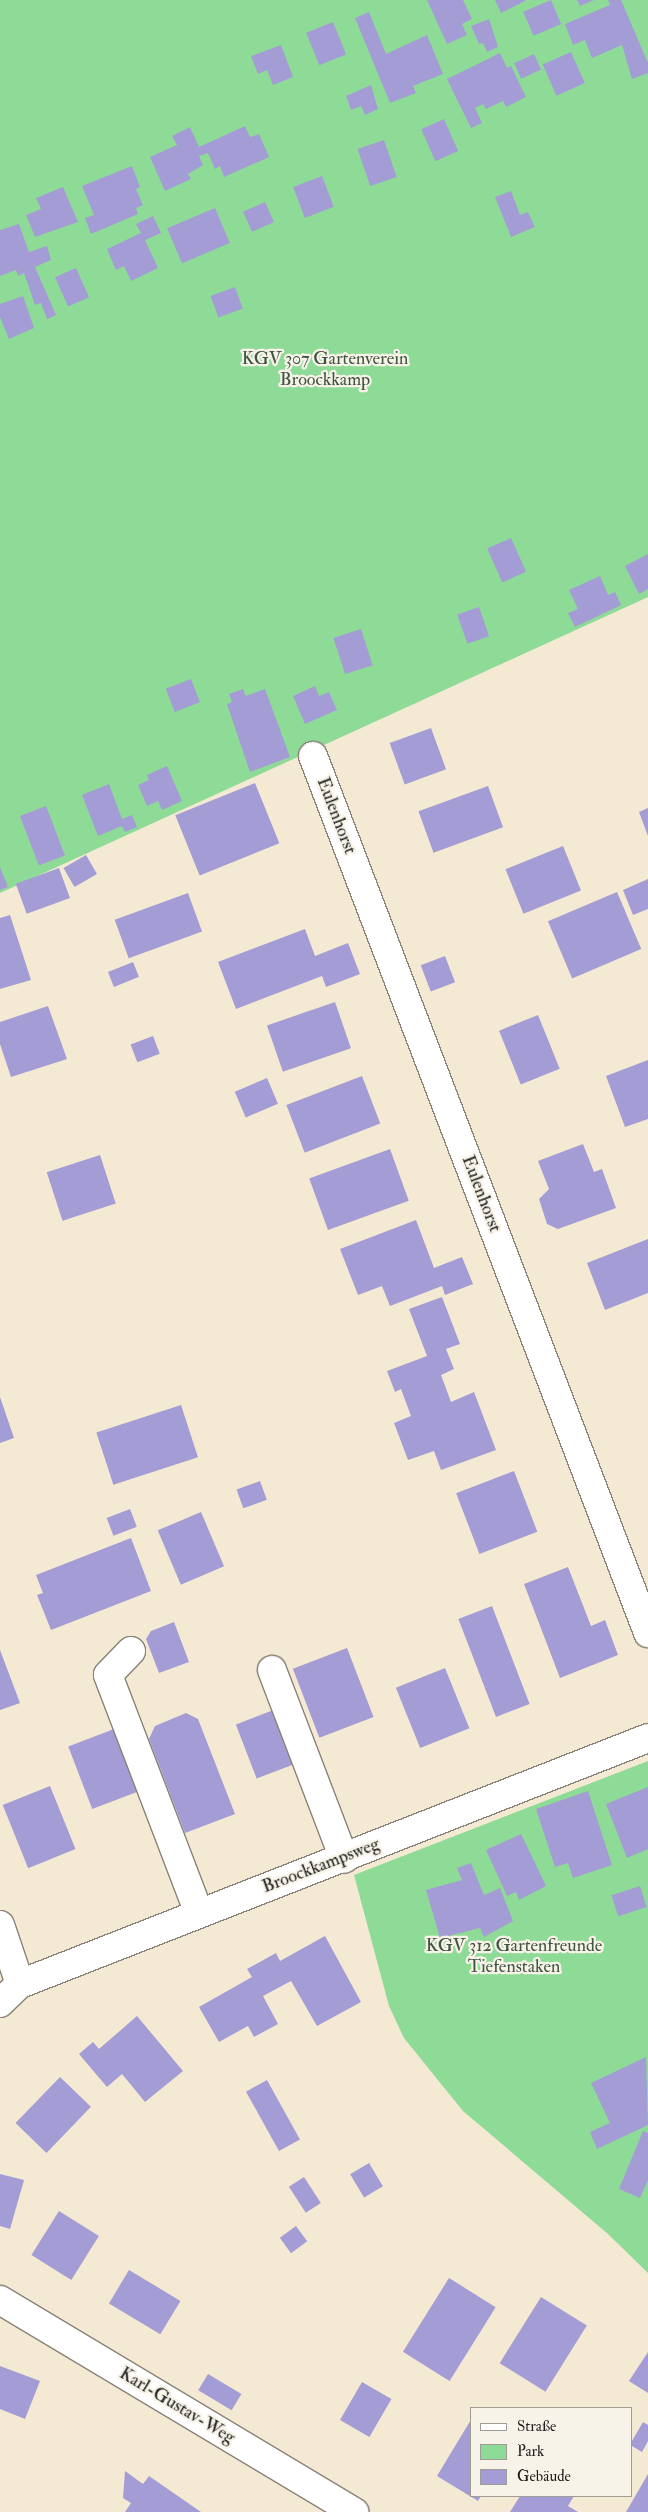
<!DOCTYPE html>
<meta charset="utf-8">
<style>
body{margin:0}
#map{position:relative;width:648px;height:2512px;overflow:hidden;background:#f4e9d3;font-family:"IM FELL Double Pica",serif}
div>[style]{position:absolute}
.green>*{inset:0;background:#8eda97}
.building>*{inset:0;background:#a49dd5;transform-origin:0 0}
.roads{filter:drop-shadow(1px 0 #888278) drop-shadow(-1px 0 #888278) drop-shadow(0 1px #888278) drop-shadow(0 -1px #888278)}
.minor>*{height:28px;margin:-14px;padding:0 14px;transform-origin:14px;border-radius:14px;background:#fff}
span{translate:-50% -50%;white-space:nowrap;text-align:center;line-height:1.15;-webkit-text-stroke:4.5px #f7f3e8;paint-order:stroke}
.park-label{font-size:18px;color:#3e5541}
.street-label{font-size:18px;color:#1c1c1c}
.legend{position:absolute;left:470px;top:2407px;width:162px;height:90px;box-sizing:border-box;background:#f7f3e8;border:1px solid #9f9d96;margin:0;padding:6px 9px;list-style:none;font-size:15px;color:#1c1c1c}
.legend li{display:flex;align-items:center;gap:10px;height:25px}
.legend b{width:25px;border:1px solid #9f9d96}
</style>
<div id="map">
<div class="green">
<div style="clip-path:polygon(0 0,648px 0,648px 597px,0 893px)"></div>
<div style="clip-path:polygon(648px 1761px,648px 2273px,608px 2234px,463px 2111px,404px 2038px,389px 2006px,354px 1875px)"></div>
</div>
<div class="building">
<div style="clip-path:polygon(427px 0,463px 0,472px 19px,462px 24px,467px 35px,447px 44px)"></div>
<div style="clip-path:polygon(495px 0,525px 0,525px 1px,501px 13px)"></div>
<div style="left:551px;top:0;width:26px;height:30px;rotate:67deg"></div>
<div style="clip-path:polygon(577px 0,594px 0,580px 6px)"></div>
<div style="clip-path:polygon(608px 0,621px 0,648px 63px,648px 73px,632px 79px,622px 45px,592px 58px,585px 40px,573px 45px,565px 24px,610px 5px)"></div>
<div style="clip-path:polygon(369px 12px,386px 54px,427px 35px,443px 74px,413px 86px,416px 93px,390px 103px,355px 18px)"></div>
<div style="clip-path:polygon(489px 19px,498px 47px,487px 52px,483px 43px,479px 44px,471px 26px)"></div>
<div style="left:333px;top:22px;width:35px;height:29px;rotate:68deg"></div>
<div style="clip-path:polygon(281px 45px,293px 77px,273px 85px,267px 70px,258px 74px,251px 56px)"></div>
<div style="left:571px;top:52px;width:34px;height:31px;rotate:66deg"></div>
<div style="clip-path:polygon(500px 53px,507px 68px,511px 66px,526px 97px,506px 107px,503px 101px,486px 109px,483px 104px,475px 108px,482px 123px,471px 128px,447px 79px)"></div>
<div style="left:534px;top:54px;width:17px;height:22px;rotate:65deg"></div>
<div style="clip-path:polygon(371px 85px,378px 109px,365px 115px,361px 106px,351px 110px,346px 96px)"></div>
<div style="left:444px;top:119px;width:35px;height:25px;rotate:66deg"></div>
<div style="clip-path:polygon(245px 126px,250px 137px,259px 134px,269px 157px,224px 177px,220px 166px,215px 169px,208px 153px,199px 156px,203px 165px,188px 174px,191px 179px,165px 191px,150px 157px,177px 145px,172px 136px,190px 127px,199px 147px)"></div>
<div style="left:384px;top:140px;width:39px;height:28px;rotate:71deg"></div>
<div style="clip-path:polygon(132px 166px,140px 187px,136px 189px,143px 205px,136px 208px,138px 214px,91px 234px,85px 218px,94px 215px,82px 186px)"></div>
<div style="left:322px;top:176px;width:33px;height:31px;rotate:69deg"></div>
<div style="clip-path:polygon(63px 187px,78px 222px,35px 237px,26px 215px,41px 209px,36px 198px)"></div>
<div style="clip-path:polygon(511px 191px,520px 215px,528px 212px,535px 227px,511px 237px,495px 197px)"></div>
<div style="left:265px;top:202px;width:22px;height:24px;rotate:66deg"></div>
<div style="left:215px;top:208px;width:38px;height:52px;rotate:67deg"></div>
<div style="clip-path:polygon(153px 216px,161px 233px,145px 240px,158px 268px,131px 281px,124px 266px,116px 270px,107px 249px,141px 233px,136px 224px)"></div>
<div style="clip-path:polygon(19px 224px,29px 252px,47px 246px,51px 260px,35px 267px,56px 315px,47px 319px,41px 303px,35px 305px,24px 273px,18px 276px,16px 270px,0 276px,0 230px)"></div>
<div style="left:76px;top:268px;width:32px;height:23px;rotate:66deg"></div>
<div style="left:235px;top:287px;width:23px;height:26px;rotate:70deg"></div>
<div style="clip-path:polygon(23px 296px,34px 328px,9px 339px,0 317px,0 304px)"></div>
<div style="left:511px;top:538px;width:37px;height:26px;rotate:66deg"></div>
<div style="clip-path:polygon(648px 554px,648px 589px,639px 594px,625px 566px)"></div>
<div style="clip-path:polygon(600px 576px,608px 595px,615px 592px,621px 605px,575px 627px,568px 613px,578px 609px,569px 590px)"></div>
<div style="left:479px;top:607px;width:31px;height:23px;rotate:71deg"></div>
<div style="left:361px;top:629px;width:38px;height:29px;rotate:72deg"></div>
<div style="left:191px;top:679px;width:25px;height:27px;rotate:69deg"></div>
<div style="clip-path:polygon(315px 686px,319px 696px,329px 692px,337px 710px,305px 724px,293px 696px)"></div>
<div style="clip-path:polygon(243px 689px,246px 696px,265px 689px,290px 757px,250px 772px,227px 704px,232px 702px,229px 694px)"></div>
<div style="left:431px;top:728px;width:44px;height:44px;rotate:70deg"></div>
<div style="clip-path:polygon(167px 766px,182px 801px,162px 810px,158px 801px,147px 806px,138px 785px,149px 780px,147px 775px)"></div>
<div style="left:255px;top:783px;width:65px;height:86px;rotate:68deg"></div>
<div style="clip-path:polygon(109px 784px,122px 819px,132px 815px,137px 827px,125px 832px,122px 826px,98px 836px,82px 795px)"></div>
<div style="left:488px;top:786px;width:44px;height:74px;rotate:70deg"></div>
<div style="left:46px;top:806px;width:53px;height:28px;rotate:69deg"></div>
<div style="clip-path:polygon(648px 808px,648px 836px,639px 812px)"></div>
<div style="left:563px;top:846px;width:48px;height:62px;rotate:68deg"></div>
<div style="left:86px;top:855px;width:22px;height:26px;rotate:60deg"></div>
<div style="clip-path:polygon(0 867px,8px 887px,0 890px)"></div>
<div style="left:59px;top:868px;width:32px;height:46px;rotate:70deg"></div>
<div style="clip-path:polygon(648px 879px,648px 909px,633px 915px,623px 890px)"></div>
<div style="left:617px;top:892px;width:62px;height:75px;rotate:67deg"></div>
<div style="left:188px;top:893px;width:41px;height:78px;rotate:70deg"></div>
<div style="clip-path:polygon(10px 915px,31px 980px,0 989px,0 918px)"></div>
<div style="clip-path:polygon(305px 929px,315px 956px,348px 943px,360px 974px,326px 987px,322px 976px,236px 1009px,218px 962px)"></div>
<div style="left:445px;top:956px;width:28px;height:26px;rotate:69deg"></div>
<div style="left:133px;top:962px;width:16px;height:27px;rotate:68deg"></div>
<div style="left:335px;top:1002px;width:49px;height:72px;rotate:71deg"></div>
<div style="clip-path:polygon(48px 1006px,67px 1059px,11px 1077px,0 1044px,0 1022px)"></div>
<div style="left:538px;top:1015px;width:58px;height:42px;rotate:68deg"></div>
<div style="left:153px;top:1036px;width:19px;height:24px;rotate:69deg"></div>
<div style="clip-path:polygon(648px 1060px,648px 1119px,625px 1127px,606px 1076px)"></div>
<div style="left:362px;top:1076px;width:51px;height:81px;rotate:69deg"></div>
<div style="left:267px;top:1078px;width:28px;height:35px;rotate:67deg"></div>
<div style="clip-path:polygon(583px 1144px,594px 1172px,602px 1169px,616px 1208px,558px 1229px,547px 1224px,539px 1199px,549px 1189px,538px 1161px)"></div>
<div style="left:390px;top:1149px;width:55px;height:86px;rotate:70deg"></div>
<div style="left:100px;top:1155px;width:51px;height:56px;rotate:72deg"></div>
<div style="clip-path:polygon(416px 1220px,434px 1268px,462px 1257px,473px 1284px,445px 1295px,442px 1286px,390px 1306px,382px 1286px,358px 1295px,340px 1249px)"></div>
<div style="clip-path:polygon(648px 1239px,648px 1293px,605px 1310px,587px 1263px)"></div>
<div style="clip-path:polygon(442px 1297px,460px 1344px,446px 1349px,454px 1369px,441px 1375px,451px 1402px,474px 1392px,496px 1450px,441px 1470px,434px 1451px,408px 1460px,394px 1423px,411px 1416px,401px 1389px,395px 1392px,387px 1371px,427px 1356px,409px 1309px)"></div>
<div style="clip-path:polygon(0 1397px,14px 1438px,0 1443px)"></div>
<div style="left:181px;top:1405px;width:55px;height:89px;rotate:72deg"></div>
<div style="left:514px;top:1471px;width:65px;height:62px;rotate:69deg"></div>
<div style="left:260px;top:1481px;width:20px;height:25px;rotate:70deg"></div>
<div style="left:130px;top:1509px;width:19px;height:25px;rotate:69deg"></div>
<div style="left:201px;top:1512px;width:59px;height:47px;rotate:67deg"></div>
<div style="clip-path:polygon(131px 1538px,151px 1591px,51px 1630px,37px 1595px,43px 1593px,36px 1575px)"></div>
<div style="clip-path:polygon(568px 1567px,591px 1626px,605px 1620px,618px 1655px,560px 1678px,524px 1584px)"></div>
<div style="left:492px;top:1606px;width:105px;height:36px;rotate:69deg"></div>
<div style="clip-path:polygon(174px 1622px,189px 1662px,159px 1673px,146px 1639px,151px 1631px)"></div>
<div style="left:347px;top:1648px;width:74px;height:58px;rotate:69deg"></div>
<div style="clip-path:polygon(0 1650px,20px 1703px,0 1710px)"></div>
<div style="left:445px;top:1668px;width:65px;height:53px;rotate:68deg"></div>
<div style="left:276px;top:1709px;width:58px;height:43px;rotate:69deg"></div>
<div style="clip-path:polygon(186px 1713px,198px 1719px,235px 1814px,185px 1833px,149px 1739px,155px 1726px)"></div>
<div style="left:114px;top:1729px;width:67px;height:49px;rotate:69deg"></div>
<div style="left:50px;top:1786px;width:68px;height:51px;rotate:68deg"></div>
<div style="clip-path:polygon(648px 1787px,648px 1849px,627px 1858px,606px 1804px)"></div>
<div style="clip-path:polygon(588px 1791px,612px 1865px,573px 1878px,568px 1863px,555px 1867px,536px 1809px)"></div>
<div style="clip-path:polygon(521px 1834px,546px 1886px,519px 1900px,516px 1892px,507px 1896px,486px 1850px)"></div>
<div style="clip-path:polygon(471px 1863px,484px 1895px,500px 1888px,513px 1921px,484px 1937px,480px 1928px,440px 1938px,426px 1890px,462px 1880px,457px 1868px)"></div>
<div style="left:640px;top:1886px;width:22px;height:30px;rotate:72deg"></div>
<div style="clip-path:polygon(325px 1936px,361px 2002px,317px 2026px,291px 1981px,263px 1996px,278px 2024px,254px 2037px,248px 2026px,219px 2042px,199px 2007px,252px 1977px,247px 1969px,276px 1953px,280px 1961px)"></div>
<div style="clip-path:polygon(137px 2016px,183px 2071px,145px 2102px,122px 2074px,107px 2087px,79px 2054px,93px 2042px,99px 2049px)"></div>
<div style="clip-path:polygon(646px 2057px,648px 2125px,597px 2149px,590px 2132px,610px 2123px,591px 2083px)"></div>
<div style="left:60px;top:2077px;width:43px;height:64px;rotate:44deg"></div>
<div style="left:267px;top:2080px;width:68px;height:24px;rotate:61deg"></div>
<div style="clip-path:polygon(643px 2131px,648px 2133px,648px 2180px,640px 2198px,619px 2189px)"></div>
<div style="left:369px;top:2163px;width:27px;height:22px;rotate:59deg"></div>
<div style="clip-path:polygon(0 2174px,24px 2180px,10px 2229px,0 2226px)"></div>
<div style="left:304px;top:2177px;width:31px;height:18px;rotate:57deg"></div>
<div style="left:59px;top:2211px;width:47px;height:52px;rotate:32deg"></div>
<div style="left:296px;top:2226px;width:19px;height:20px;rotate:54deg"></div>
<div style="left:129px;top:2270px;width:60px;height:39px;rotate:31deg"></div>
<div style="left:449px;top:2278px;width:55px;height:87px;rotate:32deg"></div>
<div style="left:541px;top:2297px;width:54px;height:78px;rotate:32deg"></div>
<div style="clip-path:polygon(648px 2352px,648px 2393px,629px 2381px)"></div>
<div style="clip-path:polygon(0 2366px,40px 2381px,25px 2419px,0 2409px)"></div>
<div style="left:208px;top:2374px;width:39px;height:19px;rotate:31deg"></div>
<div style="left:362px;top:2382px;width:34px;height:44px;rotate:30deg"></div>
<div style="clip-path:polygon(472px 2418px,472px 2496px,481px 2496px,478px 2501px,437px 2476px)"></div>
<div style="clip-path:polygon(643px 2422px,648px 2425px,648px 2441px,642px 2452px,632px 2446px,632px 2441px)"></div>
<div style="clip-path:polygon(125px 2471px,143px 2484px,149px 2476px,201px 2512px,125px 2512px,131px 2503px,123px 2498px)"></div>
<div style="clip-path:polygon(648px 2474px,648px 2512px,626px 2512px)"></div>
<div style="clip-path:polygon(520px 2496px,574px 2496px,568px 2506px,578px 2512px,510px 2512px)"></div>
</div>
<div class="roads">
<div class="minor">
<div style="left:313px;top:756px;width:939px;rotate:69.09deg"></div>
<div style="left:131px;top:1651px;width:33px;rotate:134deg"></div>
<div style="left:108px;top:1675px;width:255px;rotate:69.1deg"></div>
<div style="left:272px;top:1670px;width:202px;rotate:69.1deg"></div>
<div style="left:0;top:1925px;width:62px;rotate:71.3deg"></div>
<div style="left:0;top:2003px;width:28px;rotate:-44deg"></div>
<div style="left:20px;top:1984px;width:674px;rotate:-21.39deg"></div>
<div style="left:0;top:2300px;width:413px;rotate:30.9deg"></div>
</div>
</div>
<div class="park-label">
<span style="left:325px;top:370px">KGV 307 Gartenverein<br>Broockkamp</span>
<span style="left:514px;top:1957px">KGV 312 Gartenfreunde<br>Tiefenstaken</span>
</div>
<div class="street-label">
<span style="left:336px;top:816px;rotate:69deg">Eulenhorst</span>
<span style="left:481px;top:1194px;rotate:69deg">Eulenhorst</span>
<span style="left:321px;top:1866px;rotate:-21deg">Broockkampsweg</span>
<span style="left:177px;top:2406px;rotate:31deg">Karl-Gustav-Weg</span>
</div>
<ul class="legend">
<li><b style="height:6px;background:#fff"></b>Straße</li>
<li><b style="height:14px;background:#8eda97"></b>Park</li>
<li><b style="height:14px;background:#a49dd5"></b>Gebäude</li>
</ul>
</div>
